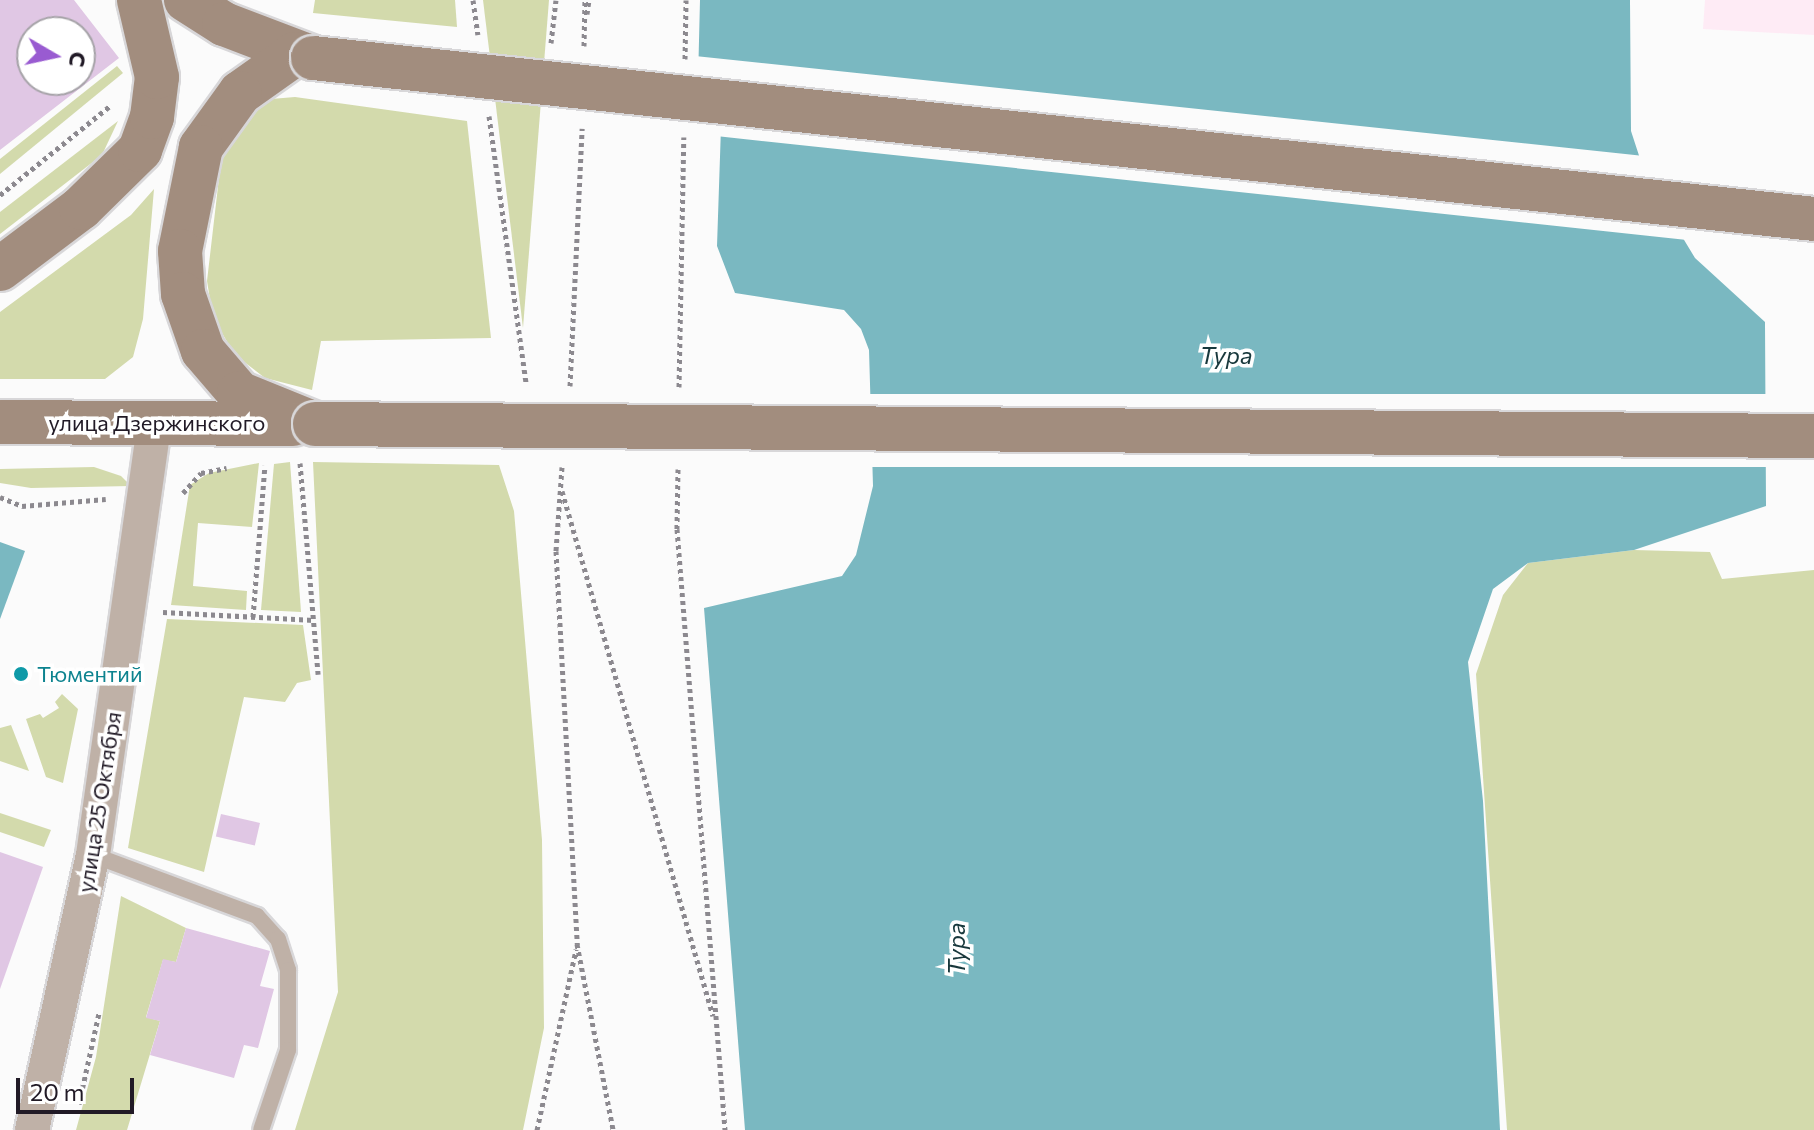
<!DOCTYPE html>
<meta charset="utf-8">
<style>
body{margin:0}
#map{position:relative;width:1814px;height:1130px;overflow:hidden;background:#fbfbfb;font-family:Commissioner,sans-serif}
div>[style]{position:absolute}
.industrial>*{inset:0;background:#feebf5}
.green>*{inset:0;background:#d3daac}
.water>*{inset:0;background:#7ab8c1}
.pier>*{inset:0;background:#fbfbfb;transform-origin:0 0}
.building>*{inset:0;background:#e0c7e4;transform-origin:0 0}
.path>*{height:5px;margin-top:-2.5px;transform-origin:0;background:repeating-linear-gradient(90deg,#8c898f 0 4px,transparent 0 8px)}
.roads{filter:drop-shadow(2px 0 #d8d7d9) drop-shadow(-2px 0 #d8d7d9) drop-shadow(0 2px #d8d7d9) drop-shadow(0 -2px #d8d7d9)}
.lane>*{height:16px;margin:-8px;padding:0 8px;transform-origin:8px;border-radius:8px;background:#bfb1a7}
.street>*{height:34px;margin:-17px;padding:0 17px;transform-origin:17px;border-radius:17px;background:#bfb1a7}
.secondary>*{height:44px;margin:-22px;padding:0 22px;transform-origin:22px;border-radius:22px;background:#a28d7e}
.bridges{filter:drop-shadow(2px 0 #d8d7d9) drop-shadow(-2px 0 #d8d7d9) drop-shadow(0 2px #d8d7d9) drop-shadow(0 -2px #d8d7d9)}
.secondary-bridge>*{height:44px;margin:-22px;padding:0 22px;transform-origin:22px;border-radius:22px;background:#a28d7e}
.dots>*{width:22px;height:22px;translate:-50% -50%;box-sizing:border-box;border:4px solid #fff;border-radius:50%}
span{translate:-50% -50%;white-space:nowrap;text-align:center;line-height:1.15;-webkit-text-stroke:7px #fff;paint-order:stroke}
.street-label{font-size:22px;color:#211a26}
.culture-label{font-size:22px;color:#0d838f}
.left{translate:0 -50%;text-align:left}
.water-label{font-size:24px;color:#18383c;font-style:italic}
.north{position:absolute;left:16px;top:16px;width:80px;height:80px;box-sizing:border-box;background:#fff;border:2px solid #a6a3a8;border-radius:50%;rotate:99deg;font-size:22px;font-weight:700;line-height:32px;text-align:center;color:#211a26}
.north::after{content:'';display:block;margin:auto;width:28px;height:36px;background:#995bd1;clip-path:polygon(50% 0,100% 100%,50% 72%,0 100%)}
.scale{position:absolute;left:16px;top:1078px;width:118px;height:36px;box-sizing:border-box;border:4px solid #211a26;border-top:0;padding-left:10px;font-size:24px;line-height:28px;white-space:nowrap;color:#211a26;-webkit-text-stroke:6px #fff;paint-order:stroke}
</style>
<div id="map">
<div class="industrial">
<div style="clip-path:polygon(1705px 0,1814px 0,1814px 35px,1703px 29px)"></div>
</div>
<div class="green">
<div style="clip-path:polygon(315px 0,455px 0,457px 27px,313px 13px)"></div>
<div style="clip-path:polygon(483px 0,549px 0,523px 328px)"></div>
<div style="clip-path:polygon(117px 66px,123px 73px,0 174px,0 159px)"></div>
<div style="clip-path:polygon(295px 97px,467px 121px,491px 338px,321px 341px,312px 390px,265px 378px,235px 355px,213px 318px,207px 281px,222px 152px,246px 119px,271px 99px)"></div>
<div style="clip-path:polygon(118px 121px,102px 155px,0 234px,0 212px)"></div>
<div style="clip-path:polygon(154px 189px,143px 319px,133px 357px,105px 379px,0 379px,0 312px,131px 215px)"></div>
<div style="clip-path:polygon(290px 462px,301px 612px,261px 610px,274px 464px)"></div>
<div style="clip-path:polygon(313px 462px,499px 465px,514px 511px,542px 840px,544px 1028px,523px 1130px,295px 1130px,338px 992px)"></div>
<div style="clip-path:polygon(259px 463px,252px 527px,198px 523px,193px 586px,247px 591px,246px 610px,171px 605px,190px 485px,209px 473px)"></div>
<div style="clip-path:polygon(94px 467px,121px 476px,131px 486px,31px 488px,0 483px,0 469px)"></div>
<div style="clip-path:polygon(1634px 550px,1710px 552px,1722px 579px,1814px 570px,1814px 1130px,1507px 1130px,1476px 674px,1503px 595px,1528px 563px)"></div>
<div style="clip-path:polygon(167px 619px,303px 625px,311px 680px,297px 683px,285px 702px,244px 697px,204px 872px,128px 848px)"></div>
<div style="clip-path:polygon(62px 694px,78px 709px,63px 783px,46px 777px,26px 719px,40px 714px,43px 718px,59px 708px,55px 702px)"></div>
<div style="clip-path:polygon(11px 725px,29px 771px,0 761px,0 728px)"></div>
<div style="clip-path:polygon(0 813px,51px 830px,44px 847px,0 832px)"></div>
<div style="clip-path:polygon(121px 896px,186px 928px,176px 962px,163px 960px,146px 1017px,160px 1021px,127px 1130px,76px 1130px,96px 1057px)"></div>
</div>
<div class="water">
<div style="clip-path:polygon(700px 0,1630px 0,1631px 131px,1646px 177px,1695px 258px,1765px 322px,1766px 506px,1634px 550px,1528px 563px,1493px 589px,1468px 662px,1483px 801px,1500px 1130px,745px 1130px,704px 608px,842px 576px,856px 555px,873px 486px,869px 350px,861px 329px,844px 310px,735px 293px,717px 246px,722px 97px,698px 81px)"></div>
<div style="clip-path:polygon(0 542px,25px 551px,0 619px)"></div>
</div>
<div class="pier">
<div style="clip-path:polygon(695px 56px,1644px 156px,1687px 240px,716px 136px,717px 99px,694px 81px)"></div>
<div style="left:866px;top:394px;width:903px;height:73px"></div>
</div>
<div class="building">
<div style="clip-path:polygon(evenodd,0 0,74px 0,119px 58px,0 150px,0 0,32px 32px,80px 32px,80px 80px,32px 80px,32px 32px)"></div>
<div style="left:221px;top:814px;width:40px;height:23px;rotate:13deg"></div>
<div style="clip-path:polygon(0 852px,43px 867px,0 989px)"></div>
<div style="clip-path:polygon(186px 928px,270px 951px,260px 986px,274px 989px,258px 1048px,244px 1045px,234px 1078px,150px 1055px,160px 1021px,146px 1018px,163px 959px,176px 962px)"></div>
</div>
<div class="path">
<div style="left:473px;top:0;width:35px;rotate:82deg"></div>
<div style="left:587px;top:14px;width:14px;rotate:-82deg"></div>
<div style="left:551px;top:43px;width:43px;rotate:-83.4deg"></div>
<div style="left:584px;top:46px;width:46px;rotate:-88.8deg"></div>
<div style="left:685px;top:59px;width:59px;rotate:-89deg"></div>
<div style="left:489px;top:116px;width:270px;rotate:82.1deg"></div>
<div style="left:0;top:195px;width:141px;rotate:-39deg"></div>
<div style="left:570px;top:386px;width:258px;rotate:-87.3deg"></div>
<div style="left:679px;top:387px;width:250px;rotate:-88.9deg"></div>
<div style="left:300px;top:463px;width:212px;rotate:85.1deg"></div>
<div style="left:562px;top:467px;width:84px;rotate:94.1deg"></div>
<div style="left:556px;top:551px;width:394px;rotate:86.9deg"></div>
<div style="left:577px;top:944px;width:189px;rotate:79deg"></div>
<div style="left:678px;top:469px;width:60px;rotate:91deg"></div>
<div style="left:677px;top:529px;width:603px;rotate:85.43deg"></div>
<div style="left:562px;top:491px;width:546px;rotate:73.95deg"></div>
<div style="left:183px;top:493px;width:27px;rotate:-48deg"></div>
<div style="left:201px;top:473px;width:26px;rotate:-11deg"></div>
<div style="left:0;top:497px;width:24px;rotate:22deg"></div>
<div style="left:22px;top:506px;width:84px;rotate:-4.8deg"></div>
<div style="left:163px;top:612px;width:151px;rotate:3deg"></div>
<div style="left:253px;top:617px;width:152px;rotate:-85.5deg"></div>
<div style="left:79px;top:1104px;width:93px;rotate:-77.6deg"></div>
<div style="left:537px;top:1130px;width:185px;rotate:-77.8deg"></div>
</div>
<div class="roads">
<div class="lane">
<div style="left:93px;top:855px;width:175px;rotate:20.4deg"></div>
<div style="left:257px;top:916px;width:31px;rotate:48deg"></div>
<div style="left:278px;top:939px;width:33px;rotate:72deg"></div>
<div style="left:288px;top:970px;width:80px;rotate:90deg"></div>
<div style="left:288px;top:1050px;width:84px;rotate:108.6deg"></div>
</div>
<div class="street">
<div style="left:32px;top:1130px;width:282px;rotate:-77.5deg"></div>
<div style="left:93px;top:855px;width:435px;rotate:-81.9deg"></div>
</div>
<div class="secondary">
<div style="left:186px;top:0;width:45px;rotate:32.3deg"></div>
<div style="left:224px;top:24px;width:95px;rotate:20.9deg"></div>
<div style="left:295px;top:54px;width:67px;rotate:144.7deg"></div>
<div style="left:240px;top:93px;width:67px;rotate:125.8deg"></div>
<div style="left:201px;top:147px;width:106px;rotate:101.4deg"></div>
<div style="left:180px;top:251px;width:43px;rotate:86deg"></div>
<div style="left:183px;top:294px;width:60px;rotate:70.7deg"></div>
<div style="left:203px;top:351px;width:55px;rotate:49.4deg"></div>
<div style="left:239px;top:393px;width:82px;rotate:22.2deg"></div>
<div style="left:0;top:269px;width:101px;rotate:-37deg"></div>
<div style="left:81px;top:208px;width:83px;rotate:-44.5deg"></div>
<div style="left:140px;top:150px;width:35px;rotate:-70deg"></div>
<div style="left:152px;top:117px;width:40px;rotate:-82.9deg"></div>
<div style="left:157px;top:77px;width:79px;rotate:-103.2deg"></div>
<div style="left:0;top:422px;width:293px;rotate:0.4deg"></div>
</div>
</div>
<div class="bridges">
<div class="secondary-bridge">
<div style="left:313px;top:58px;width:1510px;rotate:6.12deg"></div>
<div style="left:315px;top:424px;width:1499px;rotate:0.46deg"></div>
</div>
</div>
<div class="dots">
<div style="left:21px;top:674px;background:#0f9aa8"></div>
</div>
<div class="street-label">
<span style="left:157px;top:423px">улица Дзержинского</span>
<span style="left:99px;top:802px;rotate:-81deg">улица 25 Октября</span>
</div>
<div class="culture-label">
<span class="left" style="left:37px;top:674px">Тюментий</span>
</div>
<div class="water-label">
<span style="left:1226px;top:355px">Тура</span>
<span style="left:956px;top:949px;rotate:-90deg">Тура</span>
</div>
<div class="north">С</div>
<div class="scale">20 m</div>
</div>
